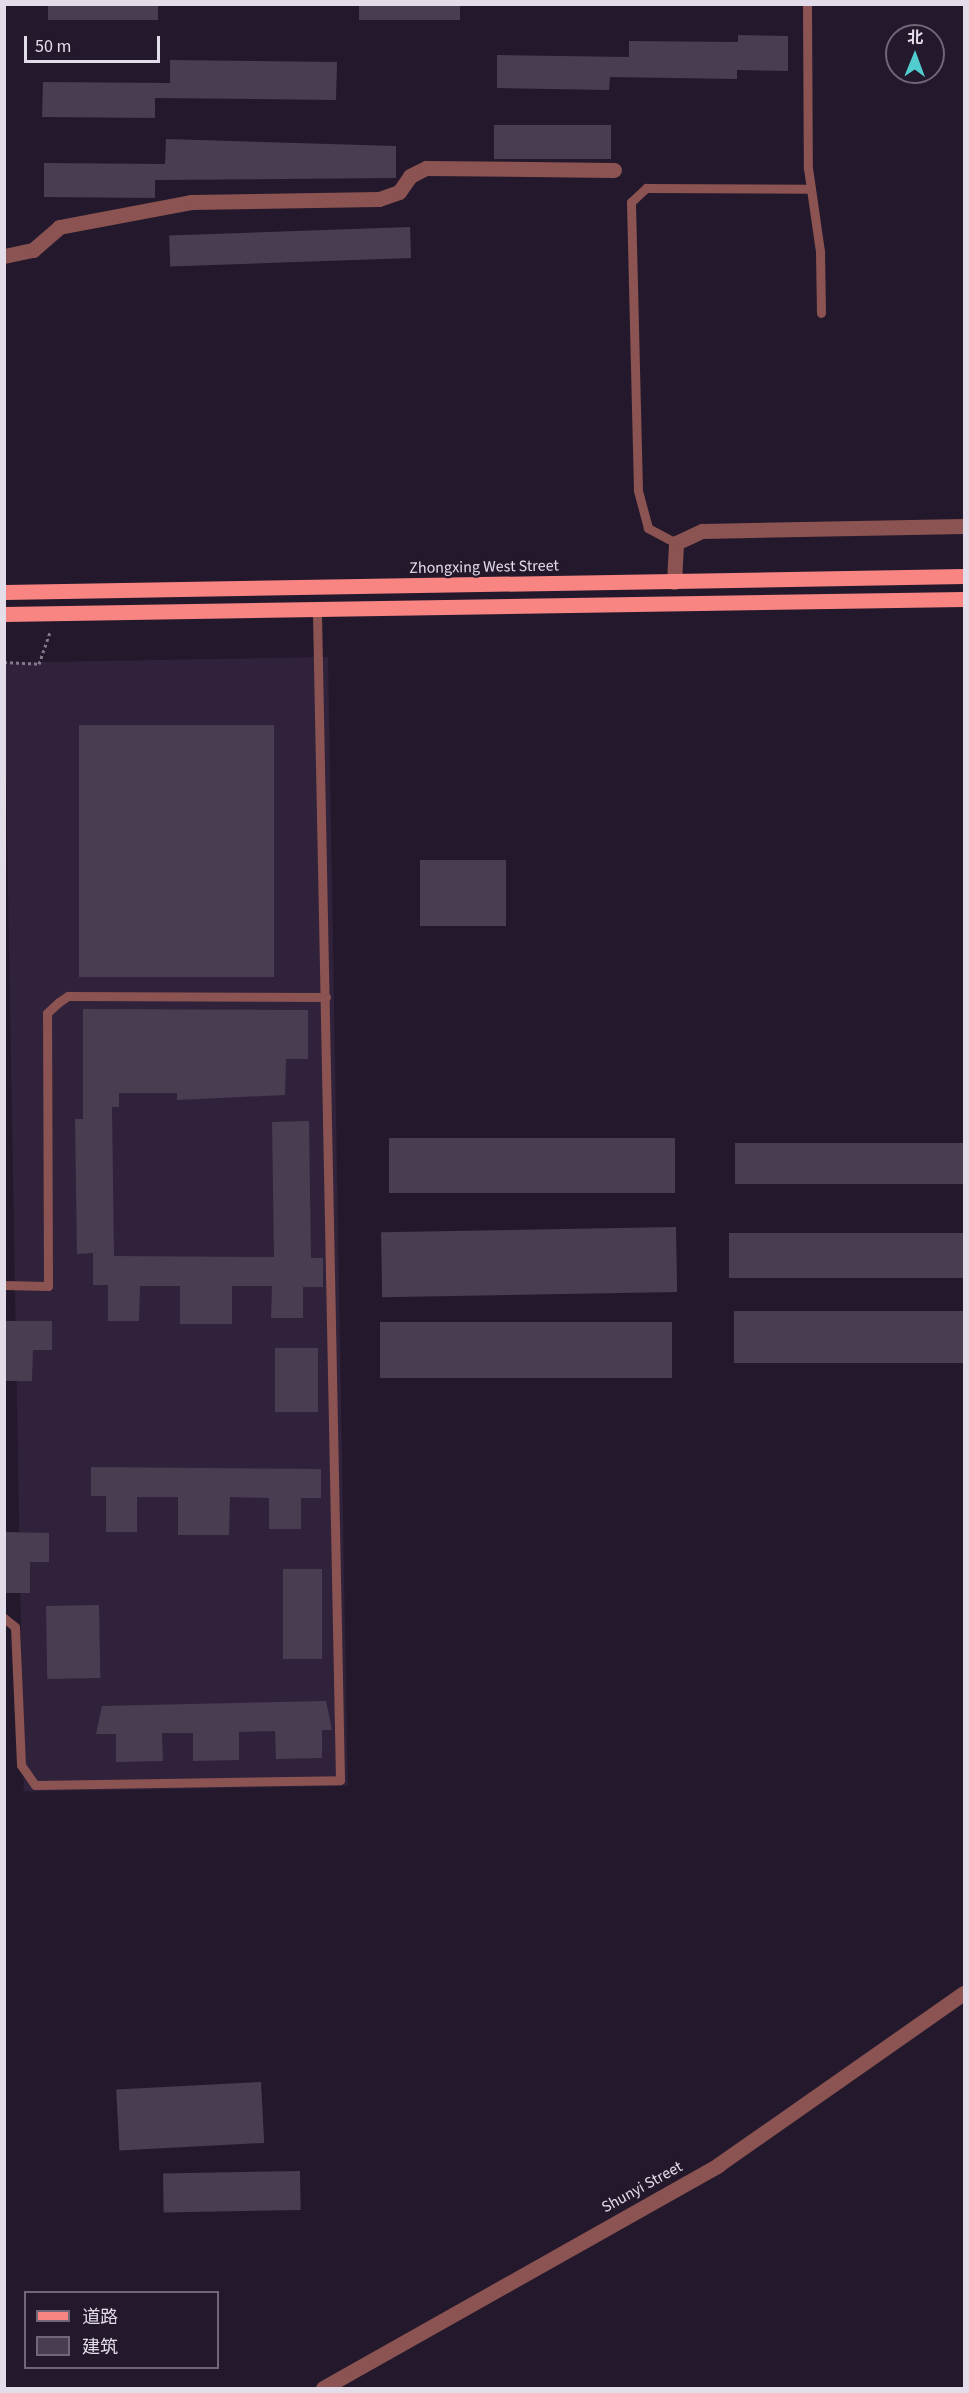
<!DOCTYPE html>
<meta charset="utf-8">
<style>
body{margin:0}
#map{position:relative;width:969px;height:2393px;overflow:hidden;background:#24192c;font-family:"Source Sans 3","Noto Sans SC",sans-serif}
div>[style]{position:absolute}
.built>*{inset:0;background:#30223a;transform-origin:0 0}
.building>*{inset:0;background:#493d52;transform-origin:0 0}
.path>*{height:3px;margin-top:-1.5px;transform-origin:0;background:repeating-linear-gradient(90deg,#827989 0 3px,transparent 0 6px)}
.lane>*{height:9px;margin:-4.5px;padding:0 4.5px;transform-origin:4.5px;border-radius:4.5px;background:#8b5351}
.street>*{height:15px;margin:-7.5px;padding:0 7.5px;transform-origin:7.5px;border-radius:7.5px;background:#8b5351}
.primary>*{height:15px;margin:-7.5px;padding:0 7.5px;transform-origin:7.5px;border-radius:7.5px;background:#f98583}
span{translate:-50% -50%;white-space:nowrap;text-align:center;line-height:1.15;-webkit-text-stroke:4.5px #24192c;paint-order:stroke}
.street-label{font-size:16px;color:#e3dce9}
.frame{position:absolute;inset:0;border:6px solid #e3dce9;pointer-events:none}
.legend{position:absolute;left:24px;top:2291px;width:195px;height:78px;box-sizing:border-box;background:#24192c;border:2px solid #706778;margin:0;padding:8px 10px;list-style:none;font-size:18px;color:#e3dce9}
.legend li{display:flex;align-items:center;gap:12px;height:30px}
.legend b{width:30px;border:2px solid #706778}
.north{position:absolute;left:885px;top:24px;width:60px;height:60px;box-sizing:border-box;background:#24192c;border:2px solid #706778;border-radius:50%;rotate:1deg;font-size:16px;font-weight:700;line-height:24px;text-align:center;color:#e3dce9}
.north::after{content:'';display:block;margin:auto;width:21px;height:27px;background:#52cdcf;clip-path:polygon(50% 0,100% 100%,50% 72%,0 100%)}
.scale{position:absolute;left:24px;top:36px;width:136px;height:27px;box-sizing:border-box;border:3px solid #e3dce9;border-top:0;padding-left:8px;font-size:18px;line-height:21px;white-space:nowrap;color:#e3dce9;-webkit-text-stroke:4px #24192c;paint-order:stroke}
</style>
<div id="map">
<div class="built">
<div style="left:328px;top:657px;width:1129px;height:324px;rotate:89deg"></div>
</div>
<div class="building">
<div style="left:48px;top:4px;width:110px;height:16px"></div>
<div style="left:359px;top:4px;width:101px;height:16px"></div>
<div style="clip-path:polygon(738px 35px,788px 36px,788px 71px,737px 70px,737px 79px,610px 77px,609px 90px,497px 88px,497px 55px,629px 57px,629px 41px,738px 42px)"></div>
<div style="clip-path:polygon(170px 60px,337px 62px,336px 100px,155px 98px,155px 118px,42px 117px,43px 82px,170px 83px)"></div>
<div style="left:494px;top:125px;width:117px;height:34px"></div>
<div style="clip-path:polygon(166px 139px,396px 146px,396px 178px,155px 180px,155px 198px,44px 197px,44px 163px,165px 164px)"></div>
<div style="left:410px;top:227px;width:31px;height:241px;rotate:88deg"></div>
<div style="left:79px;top:725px;width:195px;height:252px"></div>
<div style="left:506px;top:860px;width:66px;height:86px;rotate:90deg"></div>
<div style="clip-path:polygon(83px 1009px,308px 1010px,308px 1059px,286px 1059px,285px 1095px,177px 1100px,177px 1093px,119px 1093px,119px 1107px,112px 1107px,114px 1256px,274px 1257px,272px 1122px,309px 1121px,311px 1258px,323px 1258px,323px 1287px,303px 1287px,303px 1318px,271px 1318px,272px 1286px,232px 1286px,232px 1324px,180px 1324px,180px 1286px,140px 1286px,139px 1321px,108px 1321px,108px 1285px,93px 1285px,93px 1253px,77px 1254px,75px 1119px,83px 1119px)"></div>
<div style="left:389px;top:1138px;width:286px;height:55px"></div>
<div style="left:964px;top:1143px;width:41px;height:229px;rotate:90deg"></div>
<div style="left:676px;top:1227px;width:65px;height:295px;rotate:89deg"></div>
<div style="left:729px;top:1233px;width:235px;height:45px"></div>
<div style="left:734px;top:1311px;width:230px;height:52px"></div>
<div style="clip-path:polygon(4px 1321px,52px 1321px,52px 1350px,33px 1350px,32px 1381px,4px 1381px)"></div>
<div style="left:380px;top:1322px;width:292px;height:56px"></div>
<div style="left:275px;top:1348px;width:43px;height:64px"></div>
<div style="clip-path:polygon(91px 1467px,321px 1469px,321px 1498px,301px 1498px,301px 1529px,269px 1529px,269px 1498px,230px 1497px,229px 1535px,178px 1535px,178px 1497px,137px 1497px,137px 1532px,106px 1532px,106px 1496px,91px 1496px)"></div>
<div style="clip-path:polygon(4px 1532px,49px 1533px,49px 1562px,30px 1562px,30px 1593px,4px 1593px)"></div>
<div style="left:283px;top:1569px;width:39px;height:90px"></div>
<div style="left:99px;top:1605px;width:73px;height:53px;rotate:89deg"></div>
<div style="clip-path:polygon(326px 1701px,332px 1730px,322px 1730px,322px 1758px,276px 1759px,275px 1731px,239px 1732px,239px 1760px,193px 1761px,193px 1733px,162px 1733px,163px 1761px,116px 1762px,116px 1734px,96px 1734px,102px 1706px)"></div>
<div style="left:261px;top:2082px;width:61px;height:145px;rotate:87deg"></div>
<div style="left:300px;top:2171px;width:39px;height:137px;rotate:89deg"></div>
</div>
<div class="path">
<div style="left:4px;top:662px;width:35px;rotate:3deg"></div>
<div style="left:39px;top:664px;width:36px;rotate:-71deg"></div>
</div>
<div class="lane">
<div style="left:807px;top:4px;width:164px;rotate:89.7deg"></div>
<div style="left:808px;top:168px;width:84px;rotate:81.8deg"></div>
<div style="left:820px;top:251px;width:62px;rotate:89.1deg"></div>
<div style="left:676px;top:543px;width:32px;rotate:-152deg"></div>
<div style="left:648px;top:528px;width:39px;rotate:-105deg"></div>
<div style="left:638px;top:490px;width:288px;rotate:-91.4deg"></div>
<div style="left:631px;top:202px;width:21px;rotate:-43deg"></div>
<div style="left:646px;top:188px;width:164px;rotate:0.3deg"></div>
<div style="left:4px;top:1285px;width:44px;rotate:1.3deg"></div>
<div style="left:48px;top:1286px;width:273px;rotate:-90.2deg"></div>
<div style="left:47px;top:1013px;width:16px;rotate:-43deg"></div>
<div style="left:59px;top:1002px;width:11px;rotate:-34deg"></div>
<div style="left:68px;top:996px;width:258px;rotate:0.2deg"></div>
<div style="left:4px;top:1618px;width:14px;rotate:39deg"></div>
<div style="left:15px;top:1627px;width:138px;rotate:87.5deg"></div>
<div style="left:21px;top:1765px;width:24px;rotate:55deg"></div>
<div style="left:35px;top:1785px;width:305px;rotate:-0.9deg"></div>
<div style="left:340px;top:1780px;width:1171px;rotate:-91.13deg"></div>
</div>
<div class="street">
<div style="left:4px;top:256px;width:30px;rotate:-12deg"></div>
<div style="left:33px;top:250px;width:35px;rotate:-41deg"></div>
<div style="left:59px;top:227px;width:134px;rotate:-10.7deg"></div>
<div style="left:191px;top:202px;width:188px;rotate:-0.9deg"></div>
<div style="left:379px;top:199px;width:21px;rotate:-19deg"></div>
<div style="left:399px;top:192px;width:19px;rotate:-55deg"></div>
<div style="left:410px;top:176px;width:18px;rotate:-27deg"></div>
<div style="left:426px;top:168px;width:188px;rotate:0.6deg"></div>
<div style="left:674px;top:582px;width:39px;rotate:-87deg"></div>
<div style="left:676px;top:543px;width:29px;rotate:-25deg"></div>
<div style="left:702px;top:531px;width:262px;rotate:-1.1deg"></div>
<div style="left:323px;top:2388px;width:454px;rotate:-29.4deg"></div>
<div style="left:718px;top:2165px;width:300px;rotate:-35deg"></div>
</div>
<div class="primary">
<div style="left:4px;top:592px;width:960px;rotate:-0.95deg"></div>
<div style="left:4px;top:614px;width:960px;rotate:-0.9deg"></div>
</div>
<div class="street-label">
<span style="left:484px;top:567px;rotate:-1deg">Zhongxing West Street</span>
<span style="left:642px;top:2187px;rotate:-29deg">Shunyi Street</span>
</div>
<div class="frame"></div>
<ul class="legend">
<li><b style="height:8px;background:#f98583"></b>道路</li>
<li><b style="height:16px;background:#493d52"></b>建筑</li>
</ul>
<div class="north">北</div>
<div class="scale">50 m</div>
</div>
